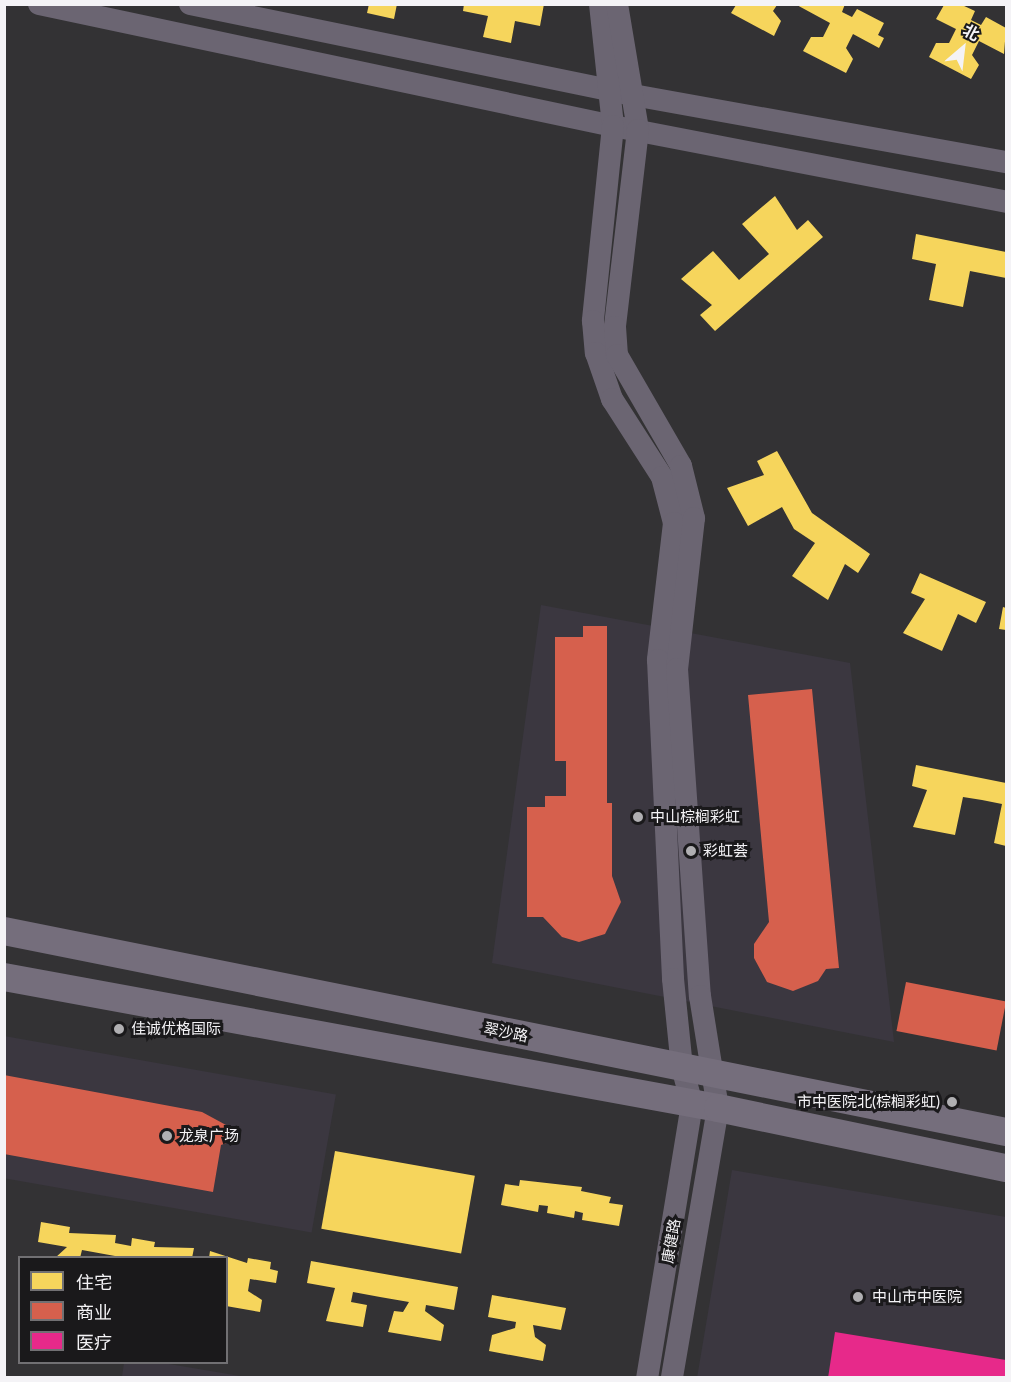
<!DOCTYPE html>
<meta charset="utf-8">
<style>
body{margin:0}
#map{position:relative;width:1011px;height:1382px;overflow:hidden;background:#333234;font-family:Lato,"Noto Sans SC",sans-serif}
div>[style]{position:absolute}
.built>*{inset:0;background:#3b3740;transform-origin:0 0}
.homes>*{inset:0;background:#f6d55c;transform-origin:0 0}
.shops>*{inset:0;background:#d6604d;transform-origin:0 0}
.health>*{inset:0;background:#e7298a}
.minor>*{height:22px;margin:-11px;padding:0 11px;transform-origin:11px;border-radius:11px;background:#6b6572}
.major>*{height:28px;margin:-14px;padding:0 14px;transform-origin:14px;border-radius:14px;background:#756e7c}
.dots>*{width:16px;height:16px;translate:-50% -50%;box-sizing:border-box;border:3px solid #1a191b;border-radius:50%}
span{translate:-50% -50%;white-space:nowrap;text-align:center;line-height:1.15;-webkit-text-stroke:6px #1a191b;paint-order:stroke}
.poi-label{font-size:15px;color:#f4f3f6}
.left{translate:0 -50%;text-align:left}
.right{translate:-100% -50%;text-align:right}
.street-label{font-size:15px;color:#f4f3f6}
.frame{position:absolute;inset:0;border:6px solid #f4f3f6;pointer-events:none}
.legend{position:absolute;left:18px;top:1256px;width:210px;height:108px;box-sizing:border-box;background:#1a191b;border:2px solid #717073;margin:0;padding:8px 10px;list-style:none;font-size:18px;color:#f4f3f6}
.legend li{display:flex;align-items:center;gap:12px;height:30px}
.legend b{width:30px;border:2px solid #717073}
.north{position:absolute;left:933px;top:18px;width:60px;height:60px;-webkit-text-stroke:4px #1a191b;paint-order:stroke;rotate:28deg;font-size:16px;font-weight:700;line-height:24px;text-align:center;color:#f4f3f6}
.north::after{content:'';display:block;margin:auto;width:21px;height:27px;background:#f4f3f6;clip-path:polygon(50% 0,100% 100%,50% 72%,0 100%)}
</style>
<div id="map">
<div class="built">
<div style="clip-path:polygon(541px 605px,850px 663px,894px 1042px,492px 963px)"></div>
<div style="left:4px;top:1036px;width:337px;height:140px;rotate:10deg"></div>
<div style="clip-path:polygon(732px 1170px,1006px 1217px,1006px 1377px,697px 1378px)"></div>
<div style="clip-path:polygon(124px 1363px,163px 1363px,246px 1377px,122px 1377px)"></div>
</div>
<div class="homes">
<div style="clip-path:polygon(369px 4px,397px 4px,394px 19px,367px 13px)"></div>
<div style="clip-path:polygon(464px 4px,544px 4px,540px 26px,515px 21px,511px 43px,483px 37px,488px 16px,463px 11px)"></div>
<div style="clip-path:polygon(795px 4px,845px 4px,842px 12px,852px 17px,857px 9px,884px 23px,878px 35px,884px 38px,879px 48px,853px 34px,846px 48px,853px 59px,846px 73px,803px 51px,811px 37px,823px 37px,830px 23px)"></div>
<div style="clip-path:polygon(736px 5px,777px 5px,773px 11px,781px 21px,774px 36px,731px 13px)"></div>
<div style="clip-path:polygon(944px 5px,962px 5px,975px 11px,971px 20px,981px 25px,986px 17px,1006px 28px,1004px 54px,979px 41px,972px 55px,979px 65px,971px 79px,929px 57px,936px 43px,949px 43px,956px 29px,936px 19px)"></div>
<div style="clip-path:polygon(775px 196px,797px 230px,808px 220px,823px 237px,715px 331px,700px 315px,712px 305px,681px 279px,713px 251px,739px 280px,769px 254px,742px 224px)"></div>
<div style="clip-path:polygon(916px 234px,1006px 252px,1006px 278px,970px 271px,963px 307px,929px 300px,936px 264px,912px 259px)"></div>
<div style="clip-path:polygon(777px 451px,812px 513px,870px 554px,858px 573px,845px 564px,828px 600px,792px 576px,815px 543px,794px 529px,782px 507px,748px 526px,727px 488px,764px 475px,757px 461px)"></div>
<div style="clip-path:polygon(920px 573px,986px 602px,976px 623px,958px 614px,942px 651px,903px 633px,925px 599px,911px 593px)"></div>
<div style="clip-path:polygon(1003px 607px,1006px 608px,1006px 630px,999px 629px)"></div>
<div style="clip-path:polygon(916px 765px,1006px 783px,1006px 846px,994px 843px,1002px 804px,982px 800px,963px 797px,955px 835px,913px 827px,927px 790px,912px 786px)"></div>
<div style="left:335px;top:1151px;width:142px;height:79px;rotate:10deg"></div>
<div style="clip-path:polygon(520px 1180px,582px 1187px,581px 1191px,611px 1197px,609px 1203px,623px 1205px,619px 1226px,582px 1220px,583px 1213px,575px 1211px,574px 1218px,547px 1213px,548px 1206px,539px 1205px,538px 1212px,501px 1205px,505px 1184px,519px 1186px)"></div>
<div style="clip-path:polygon(41px 1222px,70px 1227px,69px 1233px,116px 1235px,115px 1243px,131px 1246px,132px 1238px,155px 1242px,154px 1247px,194px 1248px,192px 1258px,126px 1258px,82px 1250px,80px 1258px,55px 1258px,67px 1247px,38px 1242px)"></div>
<div style="clip-path:polygon(210px 1251px,247px 1263px,248px 1258px,271px 1262px,270px 1269px,278px 1271px,276px 1283px,250px 1279px,248px 1291px,262px 1300px,260px 1312px,226px 1306px,226px 1258px,209px 1258px)"></div>
<div style="clip-path:polygon(311px 1261px,458px 1287px,454px 1310px,426px 1305px,425px 1311px,444px 1325px,441px 1341px,388px 1332px,394px 1311px,403px 1312px,409px 1302px,380px 1297px,353px 1292px,351px 1302px,367px 1305px,363px 1327px,326px 1321px,335px 1288px,307px 1283px)"></div>
<div style="clip-path:polygon(492px 1295px,566px 1308px,561px 1330px,533px 1325px,535px 1337px,546px 1345px,543px 1361px,489px 1351px,492px 1335px,515px 1328px,516px 1322px,488px 1317px)"></div>
</div>
<div class="shops">
<div style="clip-path:polygon(583px 626px,607px 626px,607px 803px,612px 803px,612px 876px,621px 902px,605px 934px,579px 942px,562px 937px,543px 917px,527px 917px,527px 807px,545px 807px,545px 796px,566px 796px,566px 761px,555px 761px,555px 637px,583px 637px)"></div>
<div style="clip-path:polygon(812px 689px,839px 968px,826px 969px,818px 981px,793px 991px,767px 982px,754px 958px,754px 944px,769px 922px,748px 695px)"></div>
<div style="left:906px;top:982px;width:102px;height:50px;rotate:11deg"></div>
<div style="clip-path:polygon(4px 1075px,202px 1112px,226px 1125px,238px 1139px,221px 1145px,213px 1192px,4px 1154px)"></div>
</div>
<div class="health">
<div style="clip-path:polygon(835px 1332px,1006px 1360px,1006px 1378px,828px 1378px)"></div>
</div>
<div class="minor">
<div style="left:39px;top:4px;width:587px;rotate:12deg"></div>
<div style="left:613px;top:126px;width:400px;rotate:10.9deg"></div>
<div style="left:190px;top:4px;width:452px;rotate:11.6deg"></div>
<div style="left:633px;top:95px;width:379px;rotate:10.2deg"></div>
<div style="left:600px;top:4px;width:123px;rotate:83.9deg"></div>
<div style="left:613px;top:126px;width:196px;rotate:95.9deg"></div>
<div style="left:593px;top:321px;width:32px;rotate:85deg"></div>
<div style="left:596px;top:353px;width:49px;rotate:70.8deg"></div>
<div style="left:612px;top:399px;width:93px;rotate:57.3deg"></div>
<div style="left:662px;top:477px;width:48px;rotate:75.4deg"></div>
<div style="left:674px;top:523px;width:138px;rotate:96.7deg"></div>
<div style="left:658px;top:660px;width:319px;rotate:87.3deg"></div>
<div style="left:673px;top:979px;width:88px;rotate:84.2deg"></div>
<div style="left:682px;top:1067px;width:38px;rotate:75deg"></div>
<div style="left:692px;top:1104px;width:278px;rotate:99.3deg"></div>
<div style="left:617px;top:4px;width:128px;rotate:80.5deg"></div>
<div style="left:638px;top:130px;width:198px;rotate:96.7deg"></div>
<div style="left:615px;top:327px;width:28px;rotate:86deg"></div>
<div style="left:617px;top:355px;width:128px;rotate:60deg"></div>
<div style="left:681px;top:466px;width:54px;rotate:76deg"></div>
<div style="left:694px;top:518px;width:152px;rotate:96.4deg"></div>
<div style="left:677px;top:669px;width:328px;rotate:86deg"></div>
<div style="left:700px;top:996px;width:113px;rotate:80.9deg"></div>
<div style="left:718px;top:1108px;width:274px;rotate:99.7deg"></div>
</div>
<div class="major">
<div style="left:4px;top:931px;width:1022px;rotate:11.34deg"></div>
<div style="left:4px;top:977px;width:726px;rotate:10.4deg"></div>
<div style="left:718px;top:1108px;width:294px;rotate:11.8deg"></div>
</div>
<div class="dots">
<div style="left:638px;top:817px;background:#b0afb2"></div>
<div style="left:691px;top:851px;background:#b0afb2"></div>
<div style="left:119px;top:1029px;background:#b0afb2"></div>
<div style="left:952px;top:1102px;background:#b0afb2"></div>
<div style="left:167px;top:1136px;background:#b0afb2"></div>
<div style="left:858px;top:1297px;background:#b0afb2"></div>
</div>
<div class="poi-label">
<span class="left" style="left:650px;top:817px">中山棕榈彩虹</span>
<span class="left" style="left:703px;top:851px">彩虹荟</span>
<span class="left" style="left:131px;top:1029px">佳诚优格国际</span>
<span class="right" style="left:940px;top:1102px">市中医院北(棕榈彩虹)</span>
<span class="left" style="left:179px;top:1136px">龙泉广场</span>
<span class="left" style="left:872px;top:1297px">中山市中医院</span>
</div>
<div class="street-label">
<span style="left:506px;top:1032px;rotate:11deg">翠沙路</span>
<span style="left:671px;top:1241px;rotate:-80deg">康健路</span>
</div>
<div class="frame"></div>
<ul class="legend">
<li><b style="height:16px;background:#f6d55c"></b>住宅</li>
<li><b style="height:16px;background:#d6604d"></b>商业</li>
<li><b style="height:16px;background:#e7298a"></b>医疗</li>
</ul>
<div class="north">北</div>
</div>
